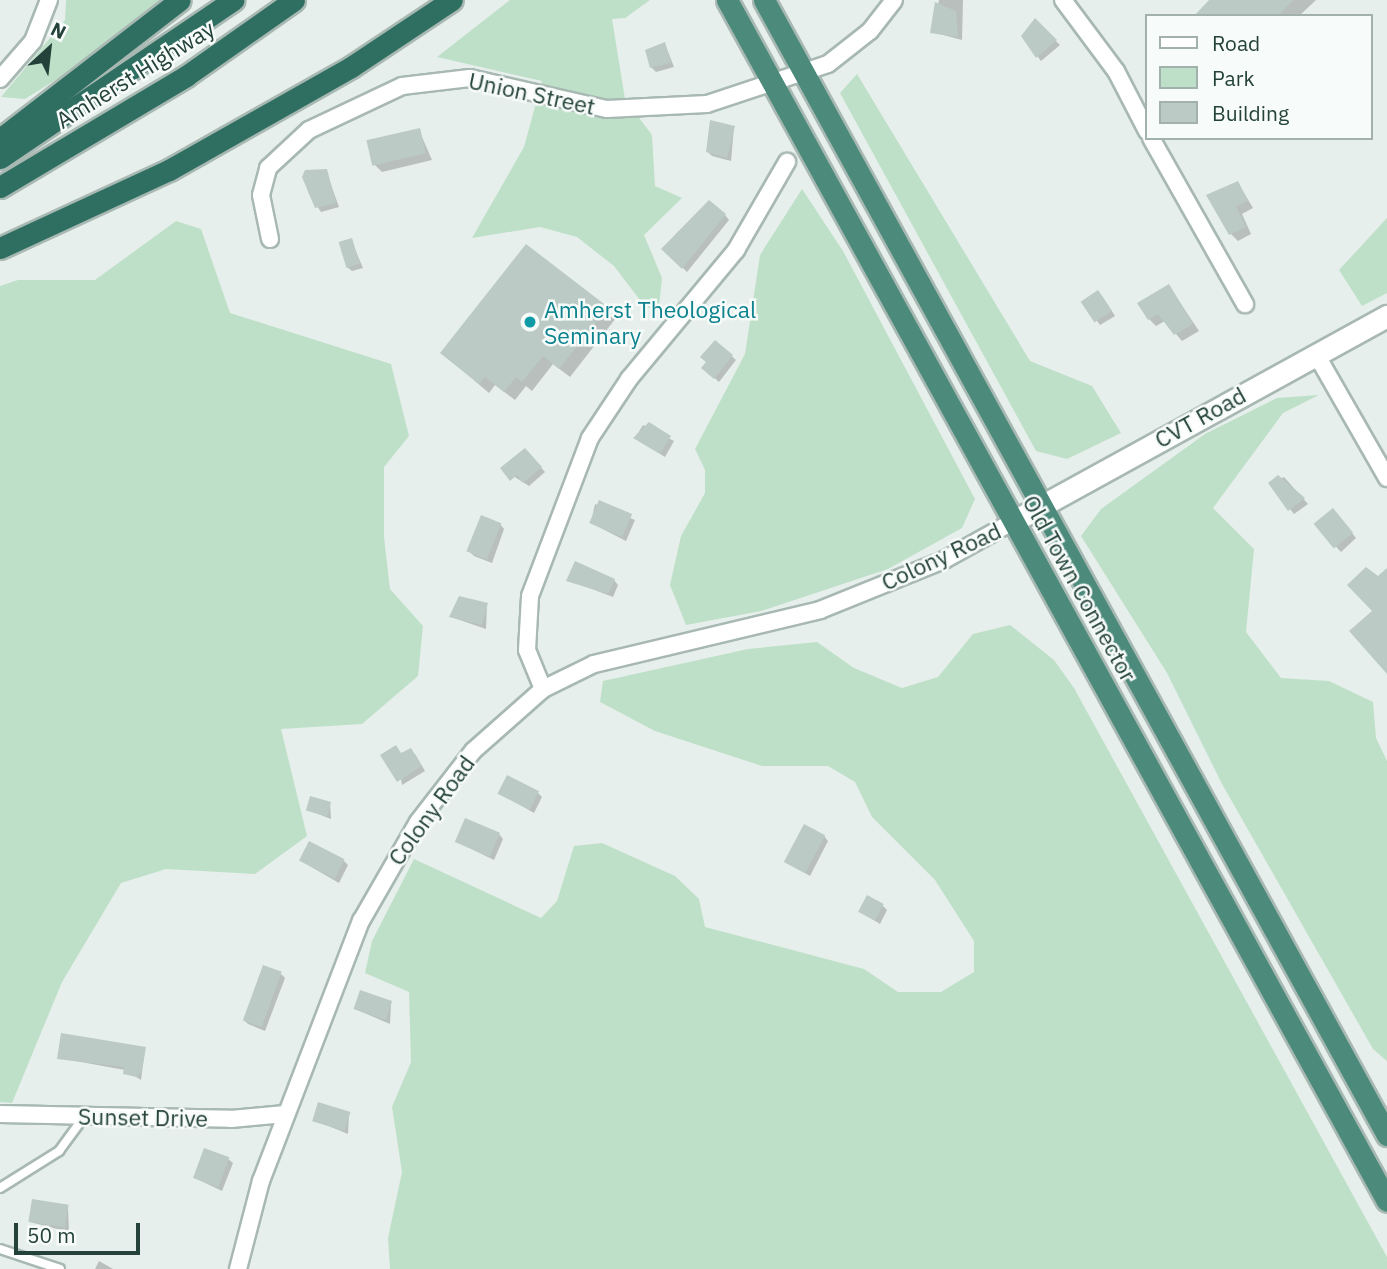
<!DOCTYPE html>
<style>
body{margin:0}
#map{position:relative;width:1387px;height:1269px;overflow:hidden;background:#e6efeb;font-family:"IBM Plex Sans",sans-serif}
div>[style]{position:absolute}
.green>*{inset:0;background:#bfe0c8}
.shadow>*{inset:0;background:#0003}
.building>*{inset:0;background:#bbcac4;transform-origin:0 0}
.roads{filter:drop-shadow(2px 0 #a8b8b2) drop-shadow(-2px 0 #a8b8b2) drop-shadow(0 2px #a8b8b2) drop-shadow(0 -2px #a8b8b2)}
.service>*{height:8px;margin:-4px;padding:0 4px;transform-origin:4px;border-radius:4px;background:#fff}
.minor>*{height:16px;margin:-8px;padding:0 8px;transform-origin:8px;border-radius:8px;background:#fff}
.tertiary>*{height:21px;margin:-10.5px;padding:0 10.5px;transform-origin:10.5px;border-radius:10.5px;background:#fff}
.trunk>*{height:21px;margin:-10.5px;padding:0 10.5px;transform-origin:10.5px;border-radius:10.5px;background:#4c8a7c}
.motorway>*{height:21px;margin:-10.5px;padding:0 10.5px;transform-origin:10.5px;border-radius:10.5px;background:#2f6f62}
.dots>*{width:19px;height:19px;translate:-50% -50%;box-sizing:border-box;border:4px solid #f7fbf9;border-radius:50%}
span{translate:-50% -50%;white-space:nowrap;text-align:center;line-height:1.15;-webkit-text-stroke:5px #f7fbf9;paint-order:stroke}
.street-label{font-size:23px;color:#24423a}
.culture-label{font-size:23px;color:#0d838f}
.left{translate:0 -50%;text-align:left}
.legend{position:absolute;left:1145px;top:14px;width:228px;height:126px;box-sizing:border-box;background:#f7fbf9;border:2px solid #a3b1ad;margin:0;padding:9px 12px;list-style:none;font-size:21px;color:#24423a}
.legend li{display:flex;align-items:center;gap:14px;height:35px}
.legend b{width:35px;border:2px solid #a3b1ad}
.north{position:absolute;left:14px;top:14px;width:70px;height:70px;-webkit-text-stroke:5px #f7fbf9;paint-order:stroke;rotate:27deg;font-size:19px;font-weight:700;line-height:28px;text-align:center;color:#24423a}
.north::after{content:'';display:block;margin:auto;width:24px;height:32px;background:#24423a;clip-path:polygon(50% 0,100% 100%,50% 72%,0 100%)}
.scale{position:absolute;left:14px;top:1223px;width:126px;height:32px;box-sizing:border-box;border:4px solid #24423a;border-top:0;padding-left:9px;font-size:21px;line-height:24px;white-space:nowrap;color:#24423a;-webkit-text-stroke:5px #f7fbf9;paint-order:stroke}
</style>
<div id="map">
<div class="green">
<div style="clip-path:polygon(66px 0,160px 0,93px 57px,25px 99px,1px 97px,65px 20px)"></div>
<div style="clip-path:polygon(510px 0,650px 0,625px 18px,612px 19px,625px 99px,652px 135px,655px 186px,682px 198px,644px 235px,662px 278px,659px 306px,646px 308px,614px 266px,577px 237px,540px 227px,472px 238px,524px 147px,542px 81px,437px 57px)"></div>
<div style="clip-path:polygon(857px 74px,1030px 361px,1092px 386px,1121px 433px,1067px 459px,1036px 451px,840px 93px)"></div>
<div style="clip-path:polygon(802px 189px,843px 251px,975px 499px,962px 528px,888px 569px,761px 611px,686px 625px,670px 585px,681px 536px,705px 493px,705px 470px,695px 449px,745px 354px,760px 255px)"></div>
<div style="clip-path:polygon(1387px 218px,1387px 293px,1362px 306px,1339px 270px)"></div>
<div style="clip-path:polygon(176px 221px,201px 229px,230px 313px,391px 364px,409px 436px,384px 467px,384px 537px,390px 589px,423px 626px,418px 676px,362px 724px,281px 729px,307px 836px,255px 874px,166px 869px,121px 883px,62px 982px,12px 1103px,0 1102px,0 286px,18px 280px,95px 280px)"></div>
<div style="clip-path:polygon(1319px 395px,1283px 413px,1213px 508px,1254px 549px,1246px 632px,1281px 678px,1329px 681px,1373px 702px,1376px 738px,1387px 761px,1387px 1061px,1373px 1049px,1222px 784px,1167px 673px,1081px 536px,1101px 509px,1205px 434px,1277px 398px)"></div>
<div style="clip-path:polygon(1010px 625px,1054px 660px,1074px 688px,1387px 1257px,1387px 1269px,390px 1269px,388px 1238px,402px 1172px,392px 1107px,411px 1062px,409px 992px,365px 973px,372px 941px,414px 859px,541px 918px,557px 901px,574px 846px,602px 843px,675px 876px,699px 899px,705px 927px,864px 969px,898px 992px,941px 992px,974px 972px,974px 941px,935px 880px,872px 817px,855px 782px,828px 766px,762px 766px,655px 731px,600px 702px,603px 681px,748px 649px,817px 642px,854px 668px,902px 688px,938px 677px,973px 634px)"></div>
</div>
<div class="shadow">
<div style="clip-path:polygon(939px 0,963px 0,962px 40px,932px 32px)"></div>
<div style="clip-path:polygon(1211px 0,1316px 0,1299px 16px,1196px 16px)"></div>
<div style="clip-path:polygon(1035px 21px,1060px 45px,1041px 61px,1023px 36px)"></div>
<div style="clip-path:polygon(665px 44px,674px 67px,656px 72px,651px 67px)"></div>
<div style="clip-path:polygon(734px 127px,731px 161px,712px 156px,708px 152px)"></div>
<div style="clip-path:polygon(419px 130px,432px 160px,382px 172px,375px 165px)"></div>
<div style="clip-path:polygon(326px 171px,339px 207px,321px 212px,308px 192px,307px 172px)"></div>
<div style="clip-path:polygon(1238px 183px,1253px 208px,1242px 214px,1251px 234px,1238px 241px,1231px 234px)"></div>
<div style="clip-path:polygon(725px 215px,729px 220px,687px 272px,664px 249px)"></div>
<div style="clip-path:polygon(351px 240px,363px 268px,352px 271px,347px 267px)"></div>
<div style="clip-path:polygon(1169px 286px,1199px 331px,1182px 341px,1165px 321px,1156px 326px,1149px 319px)"></div>
<div style="clip-path:polygon(1102px 296px,1115px 316px,1100px 325px,1083px 301px)"></div>
<div style="clip-path:polygon(606px 309px,616px 318px,570px 377px,553px 364px,532px 391px,526px 386px,515px 400px,495px 385px,489px 393px,442px 353px)"></div>
<div style="clip-path:polygon(716px 342px,736px 360px,719px 382px,708px 372px)"></div>
<div style="clip-path:polygon(643px 425px,674px 441px,665px 457px,635px 438px)"></div>
<div style="clip-path:polygon(529px 454px,545px 472px,529px 486px,507px 472px)"></div>
<div style="clip-path:polygon(1284px 477px,1308px 504px,1294px 514px,1270px 484px)"></div>
<div style="clip-path:polygon(595px 504px,635px 520px,626px 541px,591px 523px)"></div>
<div style="clip-path:polygon(1337px 514px,1356px 538px,1341px 552px,1316px 525px)"></div>
<div style="clip-path:polygon(500px 524px,504px 529px,492px 563px,474px 556px,470px 552px)"></div>
<div style="clip-path:polygon(568px 580px,614px 580px,618px 585px,613px 597px)"></div>
<div style="clip-path:polygon(487px 605px,486px 629px,451px 617px)"></div>
<div style="clip-path:polygon(396px 747px,402px 755px,415px 754px,425px 771px,402px 785px)"></div>
<div style="clip-path:polygon(500px 793px,538px 793px,542px 797px,534px 813px)"></div>
<div style="clip-path:polygon(330px 803px,331px 819px,308px 810px)"></div>
<div style="clip-path:polygon(499px 834px,503px 839px,494px 860px,457px 842px)"></div>
<div style="clip-path:polygon(824px 836px,828px 841px,810px 876px,786px 862px)"></div>
<div style="clip-path:polygon(301px 861px,344px 861px,348px 865px,339px 883px)"></div>
<div style="clip-path:polygon(883px 906px,887px 910px,880px 924px,861px 912px)"></div>
<div style="clip-path:polygon(281px 974px,285px 978px,265px 1031px,248px 1024px,244px 1020px)"></div>
<div style="clip-path:polygon(391px 1003px,390px 1024px,355px 1009px)"></div>
<div style="clip-path:polygon(145px 1049px,141px 1080px,125px 1070px,59px 1058px)"></div>
<div style="clip-path:polygon(349px 1114px,348px 1134px,314px 1120px)"></div>
<div style="clip-path:polygon(228px 1159px,233px 1163px,222px 1191px,195px 1178px)"></div>
<div style="clip-path:polygon(68px 1207px,69px 1232px,30px 1222px)"></div>
<div style="clip-path:polygon(99px 1261px,113px 1269px,95px 1269px)"></div>
</div>
<div class="building">
<div style="clip-path:polygon(1209px 0,1293px 0,1278px 16px,1194px 16px)"></div>
<div style="clip-path:polygon(935px 2px,956px 11px,958px 37px,930px 33px)"></div>
<div style="clip-path:polygon(1035px 18px,1057px 40px,1036px 58px,1021px 36px)"></div>
<div style="clip-path:polygon(665px 42px,671px 63px,650px 68px,645px 50px)"></div>
<div style="clip-path:polygon(710px 120px,735px 126px,727px 158px,706px 152px)"></div>
<div style="left:420px;top:128px;width:26px;height:55px;rotate:77deg"></div>
<div style="clip-path:polygon(327px 169px,336px 203px,315px 208px,302px 177px,305px 170px)"></div>
<div style="clip-path:polygon(1238px 181px,1248px 201px,1236px 206px,1246px 227px,1229px 235px,1206px 195px)"></div>
<div style="clip-path:polygon(709px 200px,726px 214px,682px 269px,661px 249px)"></div>
<div style="left:352px;top:238px;width:27px;height:14px;rotate:73deg"></div>
<div style="clip-path:polygon(526px 244px,608px 307px,559px 369px,543px 356px,522px 382px,516px 377px,504px 392px,485px 377px,479px 384px,440px 353px)"></div>
<div style="clip-path:polygon(1169px 284px,1193px 324px,1174px 335px,1158px 314px,1148px 320px,1137px 303px)"></div>
<div style="left:1098px;top:290px;width:25px;height:21px;rotate:56deg"></div>
<div style="clip-path:polygon(715px 340px,733px 355px,714px 379px,701px 368px,706px 362px,700px 357px)"></div>
<div style="clip-path:polygon(649px 422px,671px 436px,660px 454px,633px 438px)"></div>
<div style="clip-path:polygon(525px 448px,542px 467px,523px 483px,517px 475px,510px 481px,500px 468px)"></div>
<div style="clip-path:polygon(1278px 475px,1305px 498px,1288px 511px,1268px 483px)"></div>
<div style="left:599px;top:500px;width:36px;height:25px;rotate:23deg"></div>
<div style="left:1333px;top:508px;width:32px;height:25px;rotate:51deg"></div>
<div style="left:481px;top:515px;width:22px;height:39px;rotate:22deg"></div>
<div style="clip-path:polygon(575px 561px,615px 579px,608px 594px,566px 581px)"></div>
<div style="clip-path:polygon(1366px 567px,1378px 576px,1387px 568px,1387px 674px,1349px 631px,1372px 611px,1347px 585px)"></div>
<div style="clip-path:polygon(459px 596px,488px 603px,482px 625px,449px 617px)"></div>
<div style="clip-path:polygon(396px 745px,401px 753px,411px 748px,422px 766px,397px 782px,380px 755px)"></div>
<div style="left:507px;top:775px;width:36px;height:21px;rotate:27deg"></div>
<div style="left:310px;top:796px;width:22px;height:15px;rotate:16deg"></div>
<div style="left:465px;top:818px;width:38px;height:26px;rotate:23deg"></div>
<div style="left:804px;top:824px;width:24px;height:43px;rotate:28deg"></div>
<div style="left:309px;top:841px;width:40px;height:22px;rotate:27deg"></div>
<div style="left:867px;top:895px;width:19px;height:19px;rotate:28deg"></div>
<div style="left:263px;top:965px;width:20px;height:59px;rotate:20deg"></div>
<div style="left:360px;top:990px;width:34px;height:20px;rotate:19deg"></div>
<div style="clip-path:polygon(61px 1033px,146px 1047px,142px 1070px,137px 1077px,123px 1074px,124px 1067px,57px 1059px)"></div>
<div style="left:318px;top:1102px;width:34px;height:20px;rotate:17deg"></div>
<div style="left:204px;top:1148px;width:27px;height:32px;rotate:20deg"></div>
<div style="left:32px;top:1199px;width:37px;height:23px;rotate:9deg"></div>
</div>
<div class="roads">
<div class="service">
<div style="left:0;top:1188px;width:70px;rotate:-32.1deg"></div>
<div style="left:59px;top:1151px;width:42px;rotate:-53.7deg"></div>
<div style="left:0;top:1249px;width:63px;rotate:18.4deg"></div>
</div>
<div class="minor">
<div style="left:1063px;top:0;width:89px;rotate:53.3deg"></div>
<div style="left:1116px;top:71px;width:68px;rotate:62.7deg"></div>
<div style="left:0;top:79px;width:50px;rotate:-49deg"></div>
<div style="left:33px;top:41px;width:44px;rotate:-68.7deg"></div>
<div style="left:1151px;top:138px;width:191px;rotate:60.5deg"></div>
<div style="left:270px;top:239px;width:45px;rotate:-101.6deg"></div>
<div style="left:261px;top:195px;width:28px;rotate:-75deg"></div>
<div style="left:268px;top:168px;width:56px;rotate:-42.8deg"></div>
<div style="left:309px;top:130px;width:103px;rotate:-25.3deg"></div>
<div style="left:402px;top:86px;width:68px;rotate:-6.7deg"></div>
<div style="left:470px;top:78px;width:140px;rotate:12.8deg"></div>
<div style="left:607px;top:109px;width:100px;rotate:-2.9deg"></div>
<div style="left:707px;top:104px;width:127px;rotate:-18.3deg"></div>
<div style="left:828px;top:64px;width:53px;rotate:-38.2deg"></div>
<div style="left:870px;top:31px;width:39px;rotate:-52deg"></div>
<div style="left:1316px;top:354px;width:143px;rotate:60.2deg"></div>
<div style="left:543px;top:689px;width:42px;rotate:-112.3deg"></div>
<div style="left:527px;top:650px;width:54px;rotate:-86.8deg"></div>
<div style="left:530px;top:596px;width:169px;rotate:-69.2deg"></div>
<div style="left:590px;top:438px;width:71px;rotate:-56.5deg"></div>
<div style="left:629px;top:379px;width:168px;rotate:-50.3deg"></div>
<div style="left:736px;top:250px;width:102px;rotate:-59.9deg"></div>
<div style="left:0;top:1114px;width:231px;rotate:1.2deg"></div>
<div style="left:231px;top:1119px;width:54px;rotate:-5.3deg"></div>
<div style="left:238px;top:1269px;width:91px;rotate:-75.4deg"></div>
<div style="left:261px;top:1181px;width:279px;rotate:-69deg"></div>
<div style="left:361px;top:921px;width:114px;rotate:-60.1deg"></div>
<div style="left:418px;top:822px;width:90px;rotate:-52.2deg"></div>
<div style="left:473px;top:751px;width:94px;rotate:-41.5deg"></div>
<div style="left:543px;top:689px;width:57px;rotate:-26.1deg"></div>
<div style="left:594px;top:664px;width:232px;rotate:-13.4deg"></div>
<div style="left:820px;top:610px;width:134px;rotate:-22deg"></div>
<div style="left:944px;top:560px;width:80px;rotate:-29.1deg"></div>
</div>
<div class="tertiary">
<div style="left:1014px;top:521px;width:426px;rotate:-28.8deg"></div>
</div>
<div class="trunk">
<div style="left:727px;top:0;width:1370px;rotate:61.21deg"></div>
<div style="left:764px;top:0;width:1295px;rotate:61.24deg"></div>
</div>
<div class="motorway">
<div style="left:0;top:139px;width:227px;rotate:-37.7deg"></div>
<div style="left:0;top:158px;width:282px;rotate:-34.1deg"></div>
<div style="left:0;top:187px;width:217px;rotate:-30.8deg"></div>
<div style="left:186px;top:76px;width:132px;rotate:-35.1deg"></div>
<div style="left:0;top:248px;width:186px;rotate:-24.8deg"></div>
<div style="left:169px;top:170px;width:209px;rotate:-29.5deg"></div>
<div style="left:351px;top:67px;width:121px;rotate:-33.6deg"></div>
</div>
</div>
<div class="dots">
<div style="left:530px;top:322px;background:#0f9aa8"></div>
</div>
<div class="street-label">
<span style="left:135px;top:74px;rotate:-32deg">Amherst Highway</span>
<span style="left:532px;top:93px;rotate:12deg">Union Street</span>
<span style="left:1200px;top:417px;rotate:-29deg">CVT Road</span>
<span style="left:941px;top:556px;rotate:-25deg">Colony Road</span>
<span style="left:1080px;top:588px;rotate:61deg">Old Town Connector</span>
<span style="left:431px;top:810px;rotate:-54deg">Colony Road</span>
<span style="left:143px;top:1117px;rotate:1deg">Sunset Drive</span>
</div>
<div class="culture-label">
<span class="left" style="left:544px;top:322px">Amherst Theological<br>Seminary</span>
</div>
<ul class="legend">
<li><b style="height:9px;background:#fff"></b>Road</li>
<li><b style="height:19px;background:#bfe0c8"></b>Park</li>
<li><b style="height:19px;background:#bbcac4"></b>Building</li>
</ul>
<div class="north">N</div>
<div class="scale">50 m</div>
</div>
